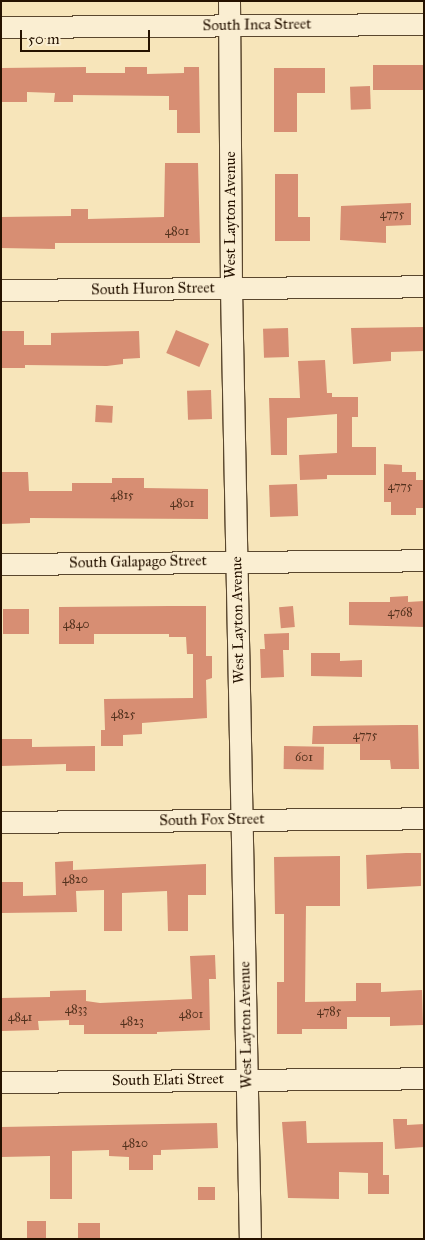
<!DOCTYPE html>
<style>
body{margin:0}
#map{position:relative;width:425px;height:1240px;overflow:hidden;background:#f7e5ba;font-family:"IM FELL Great Primer",serif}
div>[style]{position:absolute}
.building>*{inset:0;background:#d78e73;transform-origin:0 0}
.roads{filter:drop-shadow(1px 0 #5a472e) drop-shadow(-1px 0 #5a472e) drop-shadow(0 1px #5a472e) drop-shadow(0 -1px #5a472e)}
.minor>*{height:21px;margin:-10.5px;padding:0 10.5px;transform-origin:10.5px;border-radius:10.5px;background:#faeed2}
span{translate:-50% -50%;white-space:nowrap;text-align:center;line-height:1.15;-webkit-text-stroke:4px #faeed2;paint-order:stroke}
.number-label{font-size:12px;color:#52311d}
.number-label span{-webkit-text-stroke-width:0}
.street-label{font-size:15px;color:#251200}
.frame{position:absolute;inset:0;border:2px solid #251200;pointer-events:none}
.scale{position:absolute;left:20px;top:30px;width:130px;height:22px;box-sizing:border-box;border:2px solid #251200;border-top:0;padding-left:6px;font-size:15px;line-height:18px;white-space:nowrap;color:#251200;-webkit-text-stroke:4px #faeed2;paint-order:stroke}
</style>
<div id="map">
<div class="building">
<div style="left:424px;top:65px;width:25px;height:51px;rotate:90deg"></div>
<div style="clip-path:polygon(86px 67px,86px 73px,125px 73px,125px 67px,147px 67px,147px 74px,184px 73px,184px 67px,199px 67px,200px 133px,177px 133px,177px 110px,169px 110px,169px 96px,73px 95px,73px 102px,54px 102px,55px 93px,27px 92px,27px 102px,1px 102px,1px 68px)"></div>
<div style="clip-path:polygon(274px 68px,325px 68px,325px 93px,297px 93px,297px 132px,274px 132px)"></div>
<div style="left:370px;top:86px;width:23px;height:20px;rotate:88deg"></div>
<div style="clip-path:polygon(165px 163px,198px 163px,200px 243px,55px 243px,55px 249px,1px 248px,1px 217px,71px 216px,71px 209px,88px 209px,88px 219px,164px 217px)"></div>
<div style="clip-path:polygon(275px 174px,298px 174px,298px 217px,310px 217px,310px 241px,275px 241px)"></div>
<div style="clip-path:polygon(411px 203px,411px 225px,386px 226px,386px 243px,340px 240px,341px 206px)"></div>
<div style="clip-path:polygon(424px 327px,424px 351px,391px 352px,391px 361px,353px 364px,351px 328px)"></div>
<div style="left:288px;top:328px;width:29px;height:25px;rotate:88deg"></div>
<div style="left:176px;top:330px;width:36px;height:25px;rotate:23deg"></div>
<div style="clip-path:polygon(1px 331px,24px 331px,24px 345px,51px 345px,51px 333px,139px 331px,140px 358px,123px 359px,123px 364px,107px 366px,25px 365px,25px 368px,1px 368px)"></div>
<div style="clip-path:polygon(325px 360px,327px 393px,332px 393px,332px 397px,358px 397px,358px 417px,352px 417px,352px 447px,376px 447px,376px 475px,327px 475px,327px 479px,300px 480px,299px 455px,337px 453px,337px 414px,287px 418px,287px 455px,271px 455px,269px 398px,300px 398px,298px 361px)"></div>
<div style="left:211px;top:390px;width:29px;height:24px;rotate:88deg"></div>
<div style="left:96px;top:405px;width:17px;height:17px;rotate:3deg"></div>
<div style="clip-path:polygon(384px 464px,402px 465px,402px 472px,416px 472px,416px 480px,424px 480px,424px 508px,416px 508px,416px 515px,391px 515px,391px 502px,384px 502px)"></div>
<div style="clip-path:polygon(1px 472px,28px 472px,29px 491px,72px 491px,72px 483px,112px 483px,112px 478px,144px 478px,144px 488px,208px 489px,208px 519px,30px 518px,30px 523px,1px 524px)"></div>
<div style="left:297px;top:484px;width:32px;height:28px;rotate:88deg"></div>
<div style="clip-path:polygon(408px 596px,408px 602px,424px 601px,424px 627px,349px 625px,349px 602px,390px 602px,390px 597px)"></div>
<div style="clip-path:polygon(169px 606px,206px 606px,206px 656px,212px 656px,212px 678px,206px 680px,207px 718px,142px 723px,142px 734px,123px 735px,123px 746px,101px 746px,101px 730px,105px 730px,104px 699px,193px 698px,193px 654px,187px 654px,186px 637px,169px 637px,169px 634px,94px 634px,94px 644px,59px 644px,59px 607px)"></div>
<div style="left:293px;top:606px;width:21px;height:14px;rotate:85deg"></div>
<div style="left:3px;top:609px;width:26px;height:25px"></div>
<div style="clip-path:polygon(289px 633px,289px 650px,283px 650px,284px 677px,261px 678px,260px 649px,265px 649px,264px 634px)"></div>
<div style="clip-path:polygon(311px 653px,340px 653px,340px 661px,362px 660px,362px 677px,311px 676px)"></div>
<div style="clip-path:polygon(403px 725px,418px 725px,419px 769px,391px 769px,390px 760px,360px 760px,360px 744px,312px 744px,313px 726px)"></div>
<div style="clip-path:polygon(1px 739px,32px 739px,32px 747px,95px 746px,95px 771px,66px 771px,66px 764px,1px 766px)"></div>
<div style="left:284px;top:746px;width:40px;height:23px;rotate:1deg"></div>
<div style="clip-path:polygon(406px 853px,421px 853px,421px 886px,367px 889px,366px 855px)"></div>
<div style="clip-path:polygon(340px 856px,340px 906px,306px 906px,305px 1002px,356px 1001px,356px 983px,381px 983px,381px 992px,422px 990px,423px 1025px,390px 1026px,390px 1017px,347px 1017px,347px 1029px,302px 1029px,302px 1034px,277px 1034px,277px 982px,284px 982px,284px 914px,275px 914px,274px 857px)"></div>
<div style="clip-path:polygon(73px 861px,73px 870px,206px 864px,206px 895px,188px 895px,188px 931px,168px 931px,167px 891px,122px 893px,122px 931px,104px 931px,104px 890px,76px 891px,77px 912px,1px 913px,1px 882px,23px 882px,23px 896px,56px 895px,55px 862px)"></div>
<div style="clip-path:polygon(215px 955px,216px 979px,209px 979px,210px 1030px,157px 1032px,157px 1034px,84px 1034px,84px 1025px,69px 1025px,69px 1020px,38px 1021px,39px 1030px,2px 1031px,1px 998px,50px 997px,50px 991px,86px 990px,86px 1001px,100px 1003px,192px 999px,190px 956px)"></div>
<div style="clip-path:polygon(393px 1119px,407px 1119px,407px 1125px,424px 1124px,424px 1147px,395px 1149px)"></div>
<div style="clip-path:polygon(306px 1121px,307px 1143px,383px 1142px,383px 1175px,389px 1175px,389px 1194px,368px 1194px,368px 1173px,339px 1172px,339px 1199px,288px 1198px,282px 1122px)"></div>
<div style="clip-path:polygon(217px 1123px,218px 1148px,161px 1150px,161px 1155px,153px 1155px,153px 1170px,129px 1170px,129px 1157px,109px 1156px,109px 1150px,72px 1151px,72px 1199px,50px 1199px,50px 1156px,1px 1157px,1px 1127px)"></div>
<div style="left:215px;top:1187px;width:13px;height:17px;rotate:90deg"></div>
<div style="left:27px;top:1221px;width:19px;height:18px"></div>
<div style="left:78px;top:1223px;width:22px;height:16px"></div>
</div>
<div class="roads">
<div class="minor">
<div style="left:229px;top:1px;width:287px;rotate:89.6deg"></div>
<div style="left:231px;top:288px;width:951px;rotate:88.86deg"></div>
<div style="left:1px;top:27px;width:423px;rotate:-0.4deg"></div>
<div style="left:1px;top:290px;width:423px;rotate:-0.5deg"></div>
<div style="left:1px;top:564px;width:423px;rotate:-0.5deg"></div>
<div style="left:1px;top:822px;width:423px;rotate:-0.5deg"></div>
<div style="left:1px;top:1082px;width:423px;rotate:-0.5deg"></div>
</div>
</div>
<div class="number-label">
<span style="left:392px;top:215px">4775</span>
<span style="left:177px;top:232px">4801</span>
<span style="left:400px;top:487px">4775</span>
<span style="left:122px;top:496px">4815</span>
<span style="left:182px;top:504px">4801</span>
<span style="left:400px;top:613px">4768</span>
<span style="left:76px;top:625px">4840</span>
<span style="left:123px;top:715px">4825</span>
<span style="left:365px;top:736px">4775</span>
<span style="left:304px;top:758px">601</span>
<span style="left:75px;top:880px">4820</span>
<span style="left:76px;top:1010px">4833</span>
<span style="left:329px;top:1012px">4785</span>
<span style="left:191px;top:1015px">4801</span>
<span style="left:20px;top:1018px">4841</span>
<span style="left:132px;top:1022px">4823</span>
<span style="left:135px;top:1144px">4820</span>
</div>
<div class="street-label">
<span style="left:257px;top:25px;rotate:-1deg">South Inca Street</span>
<span style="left:231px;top:215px;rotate:-90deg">West Layton Avenue</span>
<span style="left:153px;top:289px;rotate:-1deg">South Huron Street</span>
<span style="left:138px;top:562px;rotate:-1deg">South Galapago Street</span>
<span style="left:238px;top:620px;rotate:-91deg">West Layton Avenue</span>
<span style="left:212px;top:820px;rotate:-1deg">South Fox Street</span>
<span style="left:246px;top:1025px;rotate:-91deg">West Layton Avenue</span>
<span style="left:168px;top:1080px;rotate:-1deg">South Elati Street</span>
</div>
<div class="frame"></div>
<div class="scale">50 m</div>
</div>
